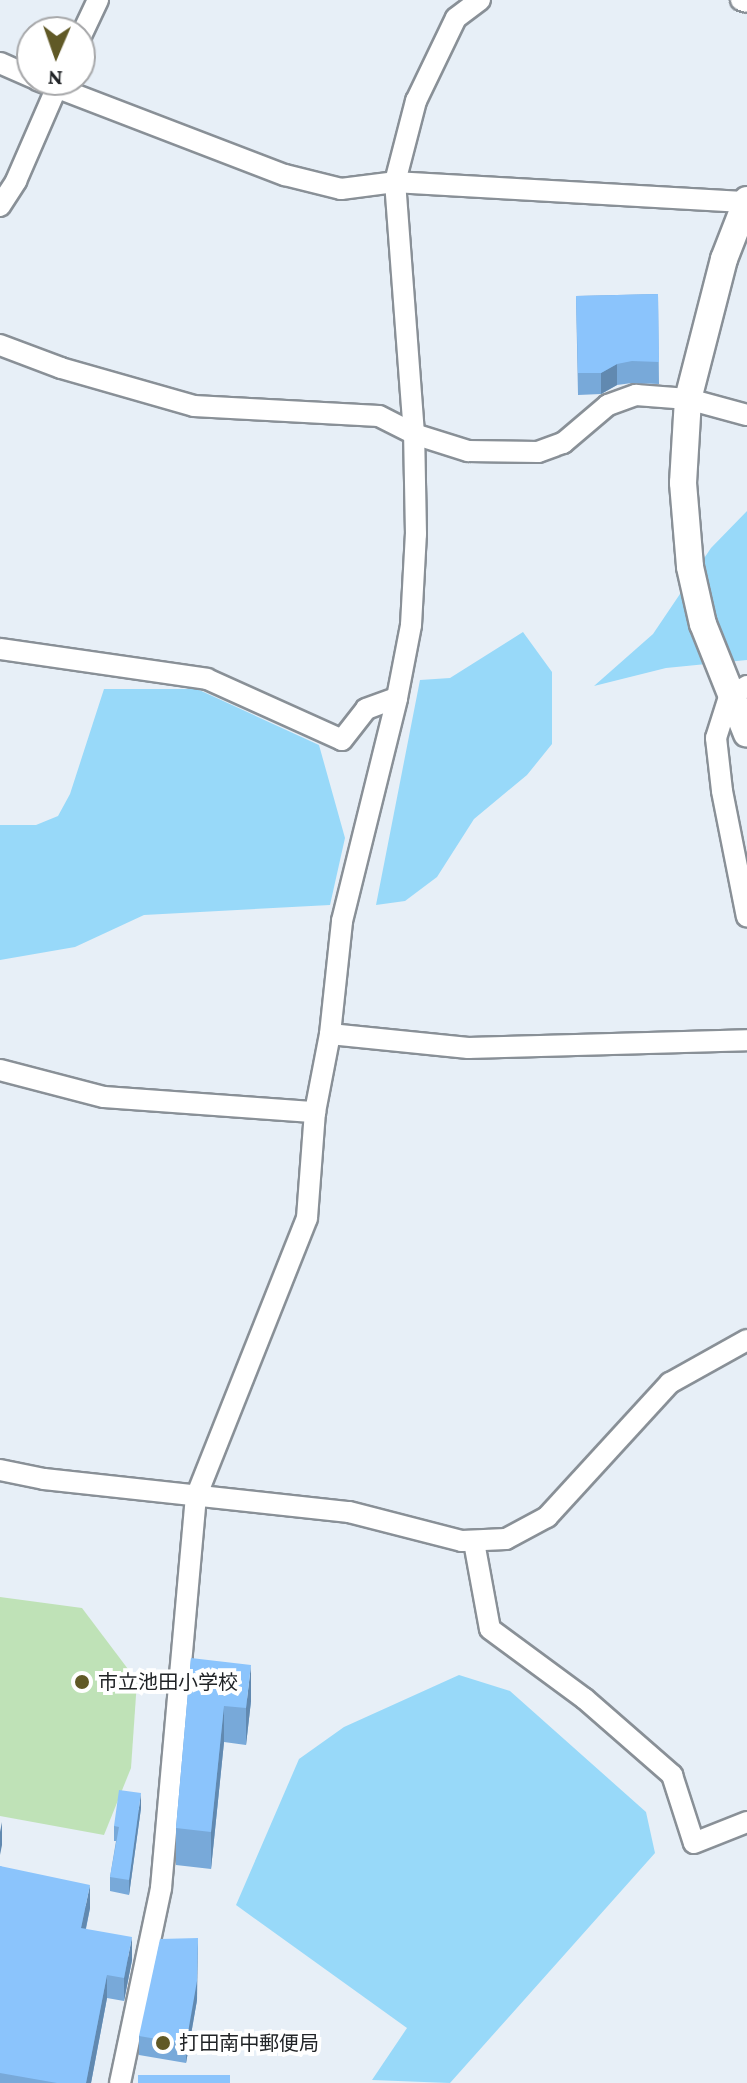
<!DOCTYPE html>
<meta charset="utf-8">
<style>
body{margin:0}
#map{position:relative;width:747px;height:2083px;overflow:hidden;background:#e7eff7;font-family:"Crimson Pro","Noto Sans JP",serif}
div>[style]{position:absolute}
.green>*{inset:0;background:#bfe2b7}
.water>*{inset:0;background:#98d9f9}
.roads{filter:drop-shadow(2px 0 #899097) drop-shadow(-2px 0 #899097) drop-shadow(0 2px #899097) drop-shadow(0 -2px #899097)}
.minor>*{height:20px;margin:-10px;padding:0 10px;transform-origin:10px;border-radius:10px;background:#fff}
.tertiary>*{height:26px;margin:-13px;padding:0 13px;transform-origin:13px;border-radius:13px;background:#fff}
.wall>*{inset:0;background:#78a9d9}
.shaded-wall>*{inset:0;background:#6189b0}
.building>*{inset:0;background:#8bc4fc;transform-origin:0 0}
.dots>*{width:22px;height:22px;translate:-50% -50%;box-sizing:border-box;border:4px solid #fff;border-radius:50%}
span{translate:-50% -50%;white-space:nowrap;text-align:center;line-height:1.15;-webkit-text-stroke:8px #fff;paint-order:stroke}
.poi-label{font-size:20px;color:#212427}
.left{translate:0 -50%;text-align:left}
.north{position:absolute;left:16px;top:16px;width:80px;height:80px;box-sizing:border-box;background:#fff;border:2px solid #a6a7a9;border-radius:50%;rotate:182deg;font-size:22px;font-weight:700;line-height:32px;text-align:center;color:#212427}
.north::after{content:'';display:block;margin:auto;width:28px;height:36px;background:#605926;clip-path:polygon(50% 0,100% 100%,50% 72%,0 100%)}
</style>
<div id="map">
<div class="green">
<div style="clip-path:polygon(0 1597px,82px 1608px,137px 1681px,131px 1768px,104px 1835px,0 1816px)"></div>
</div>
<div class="water">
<div style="clip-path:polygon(747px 511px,747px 660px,666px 668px,594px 686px,653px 634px,711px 548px)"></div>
<div style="clip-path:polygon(523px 632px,552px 672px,552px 744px,527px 775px,474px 819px,437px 877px,405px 901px,376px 905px,420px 680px,450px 678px)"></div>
<div style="clip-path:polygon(104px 689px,197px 689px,319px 745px,345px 838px,330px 905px,144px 915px,75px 947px,0 960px,0 825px,36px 825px,58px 816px,70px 794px)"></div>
<div style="clip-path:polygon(459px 1675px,510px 1691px,646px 1812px,655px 1853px,450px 2083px,372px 2080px,407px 2028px,236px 1905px,299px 1759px,344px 1727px)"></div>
</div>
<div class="roads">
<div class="minor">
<div style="left:741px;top:0;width:6px;rotate:18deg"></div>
<div style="left:80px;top:38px;width:42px;rotate:-64.7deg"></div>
<div style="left:0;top:63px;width:35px;rotate:24deg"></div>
<div style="left:37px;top:80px;width:266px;rotate:21deg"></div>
<div style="left:285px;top:175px;width:58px;rotate:14deg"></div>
<div style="left:341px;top:189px;width:54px;rotate:-7.4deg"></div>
<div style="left:395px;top:182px;width:352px;rotate:3.3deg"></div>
<div style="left:0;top:206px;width:30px;rotate:-57deg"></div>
<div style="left:16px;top:181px;width:110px;rotate:-66.5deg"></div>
<div style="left:0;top:345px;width:65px;rotate:20.7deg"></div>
<div style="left:61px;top:368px;width:138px;rotate:15.9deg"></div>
<div style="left:194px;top:406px;width:185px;rotate:3.1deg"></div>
<div style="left:379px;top:416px;width:39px;rotate:27deg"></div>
<div style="left:414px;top:434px;width:57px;rotate:17.5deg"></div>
<div style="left:468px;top:451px;width:70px;rotate:0.8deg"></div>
<div style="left:538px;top:452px;width:27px;rotate:-20deg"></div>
<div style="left:563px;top:443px;width:59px;rotate:-40.2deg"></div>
<div style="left:608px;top:405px;width:30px;rotate:-20deg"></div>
<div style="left:636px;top:395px;width:52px;rotate:4.4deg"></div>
<div style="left:688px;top:399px;width:61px;rotate:15.2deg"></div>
<div style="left:0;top:649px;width:209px;rotate:8.2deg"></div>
<div style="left:207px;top:679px;width:148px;rotate:24.3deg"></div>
<div style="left:342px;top:740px;width:39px;rotate:-52deg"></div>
<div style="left:366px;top:709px;width:33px;rotate:-20deg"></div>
<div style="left:747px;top:686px;width:21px;rotate:149deg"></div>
<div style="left:729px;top:697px;width:43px;rotate:107.6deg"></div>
<div style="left:716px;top:738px;width:53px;rotate:83.5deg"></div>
<div style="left:722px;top:791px;width:128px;rotate:78.8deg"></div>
<div style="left:330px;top:1034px;width:139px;rotate:5.8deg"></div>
<div style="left:468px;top:1048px;width:279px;rotate:-1.6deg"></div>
<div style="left:0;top:1070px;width:107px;rotate:14.6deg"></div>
<div style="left:104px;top:1097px;width:212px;rotate:4.1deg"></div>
<div style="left:0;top:1470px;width:45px;rotate:11.6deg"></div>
<div style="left:44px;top:1479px;width:307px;rotate:6.2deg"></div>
<div style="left:349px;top:1512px;width:117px;rotate:14.4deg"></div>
<div style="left:462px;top:1541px;width:44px;rotate:-2.6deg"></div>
<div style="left:506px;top:1539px;width:47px;rotate:-28.2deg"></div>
<div style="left:547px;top:1517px;width:182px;rotate:-47.5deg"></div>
<div style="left:670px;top:1383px;width:88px;rotate:-29.2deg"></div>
<div style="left:474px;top:1542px;width:88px;rotate:79.6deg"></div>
<div style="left:490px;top:1629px;width:118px;rotate:36.4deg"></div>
<div style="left:585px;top:1699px;width:116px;rotate:41.1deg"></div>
<div style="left:672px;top:1775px;width:71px;rotate:72.1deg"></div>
<div style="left:694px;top:1843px;width:57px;rotate:-21.6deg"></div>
<div style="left:120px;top:2083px;width:199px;rotate:-78.1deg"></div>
<div style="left:161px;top:1888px;width:393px;rotate:-84.9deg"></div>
<div style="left:196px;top:1497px;width:300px;rotate:-68.3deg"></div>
<div style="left:307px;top:1218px;width:106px;rotate:-85.7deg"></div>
<div style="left:315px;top:1112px;width:79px;rotate:-79.1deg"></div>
<div style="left:330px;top:1034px;width:114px;rotate:-83.9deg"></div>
<div style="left:342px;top:921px;width:230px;rotate:-76.1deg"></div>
<div style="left:397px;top:698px;width:74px;rotate:-79.1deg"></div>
<div style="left:411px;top:625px;width:91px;rotate:-86.9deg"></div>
<div style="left:416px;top:534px;width:100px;rotate:-91.1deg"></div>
<div style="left:414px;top:434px;width:253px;rotate:-94.3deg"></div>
<div style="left:395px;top:182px;width:84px;rotate:-75.5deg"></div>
<div style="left:416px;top:101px;width:92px;rotate:-64.3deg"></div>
<div style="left:456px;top:18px;width:30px;rotate:-37deg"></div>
</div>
<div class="tertiary">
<div style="left:747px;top:200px;width:63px;rotate:111.3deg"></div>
<div style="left:724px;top:259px;width:145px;rotate:104.4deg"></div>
<div style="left:688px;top:399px;width:84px;rotate:93.4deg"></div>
<div style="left:683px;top:483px;width:84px;rotate:85.2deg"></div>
<div style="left:690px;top:567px;width:58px;rotate:77.2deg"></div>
<div style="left:703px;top:624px;width:118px;rotate:68.2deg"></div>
</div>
</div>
<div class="wall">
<div style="clip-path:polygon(658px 294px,659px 384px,632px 383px,617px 385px,601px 394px,578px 395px,576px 296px)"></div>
<div style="clip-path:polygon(191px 1658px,251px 1701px,246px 1745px,224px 1742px,211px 1869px,176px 1865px,176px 1828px)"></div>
<div style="clip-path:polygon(141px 1808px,129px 1895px,110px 1891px,110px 1877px,116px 1841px,114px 1841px,114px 1826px)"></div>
<div style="clip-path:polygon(0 1866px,90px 1908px,86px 1929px,132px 1960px,124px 2001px,107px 1998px,91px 2083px,0 2083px)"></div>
<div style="clip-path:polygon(197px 2000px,186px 2063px,139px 2055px,139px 2036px)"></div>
</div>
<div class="shaded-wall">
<div style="clip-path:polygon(617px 364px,617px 385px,601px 394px,601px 373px)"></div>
<div style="clip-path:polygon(251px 1665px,251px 1701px,246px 1745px,246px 1708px)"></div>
<div style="clip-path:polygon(224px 1706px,224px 1742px,211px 1869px,211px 1832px)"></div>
<div style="clip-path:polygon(141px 1793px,141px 1808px,129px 1895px,129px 1880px)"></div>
<div style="clip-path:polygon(2px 1822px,2px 1845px,0 1855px,0 1832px)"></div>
<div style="clip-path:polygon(90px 1885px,90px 1908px,81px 1951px,81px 1928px)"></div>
<div style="clip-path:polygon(132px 1937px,132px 1960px,124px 2001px,124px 1978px)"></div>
<div style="clip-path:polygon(198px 1938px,197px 2000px,186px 2063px,186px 2044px)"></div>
<div style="clip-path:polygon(107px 1975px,107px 1998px,91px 2083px,86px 2083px)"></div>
</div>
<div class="building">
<div style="clip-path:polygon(658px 294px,659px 362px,632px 361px,617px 364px,601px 373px,578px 373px,576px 296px)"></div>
<div style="clip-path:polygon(191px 1658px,251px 1665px,246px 1708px,224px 1706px,211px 1832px,176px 1828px)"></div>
<div style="clip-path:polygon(119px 1790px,141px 1793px,129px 1880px,110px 1877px,119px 1827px,114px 1826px)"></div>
<div style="clip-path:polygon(0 1866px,90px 1885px,81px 1928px,132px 1937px,124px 1978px,107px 1975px,86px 2083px,57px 2083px,0 2073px)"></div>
<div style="clip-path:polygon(198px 1938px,197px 1981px,186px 2044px,139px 2036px,160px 1939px)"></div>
<div style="left:230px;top:2075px;width:8px;height:92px;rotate:90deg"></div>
</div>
<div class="dots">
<div style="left:82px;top:1682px;background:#605926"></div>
<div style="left:163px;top:2043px;background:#605926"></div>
</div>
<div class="poi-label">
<span class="left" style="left:98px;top:1682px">市立池田小学校</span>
<span class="left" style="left:179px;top:2043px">打田南中郵便局</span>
</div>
<div class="north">N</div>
</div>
